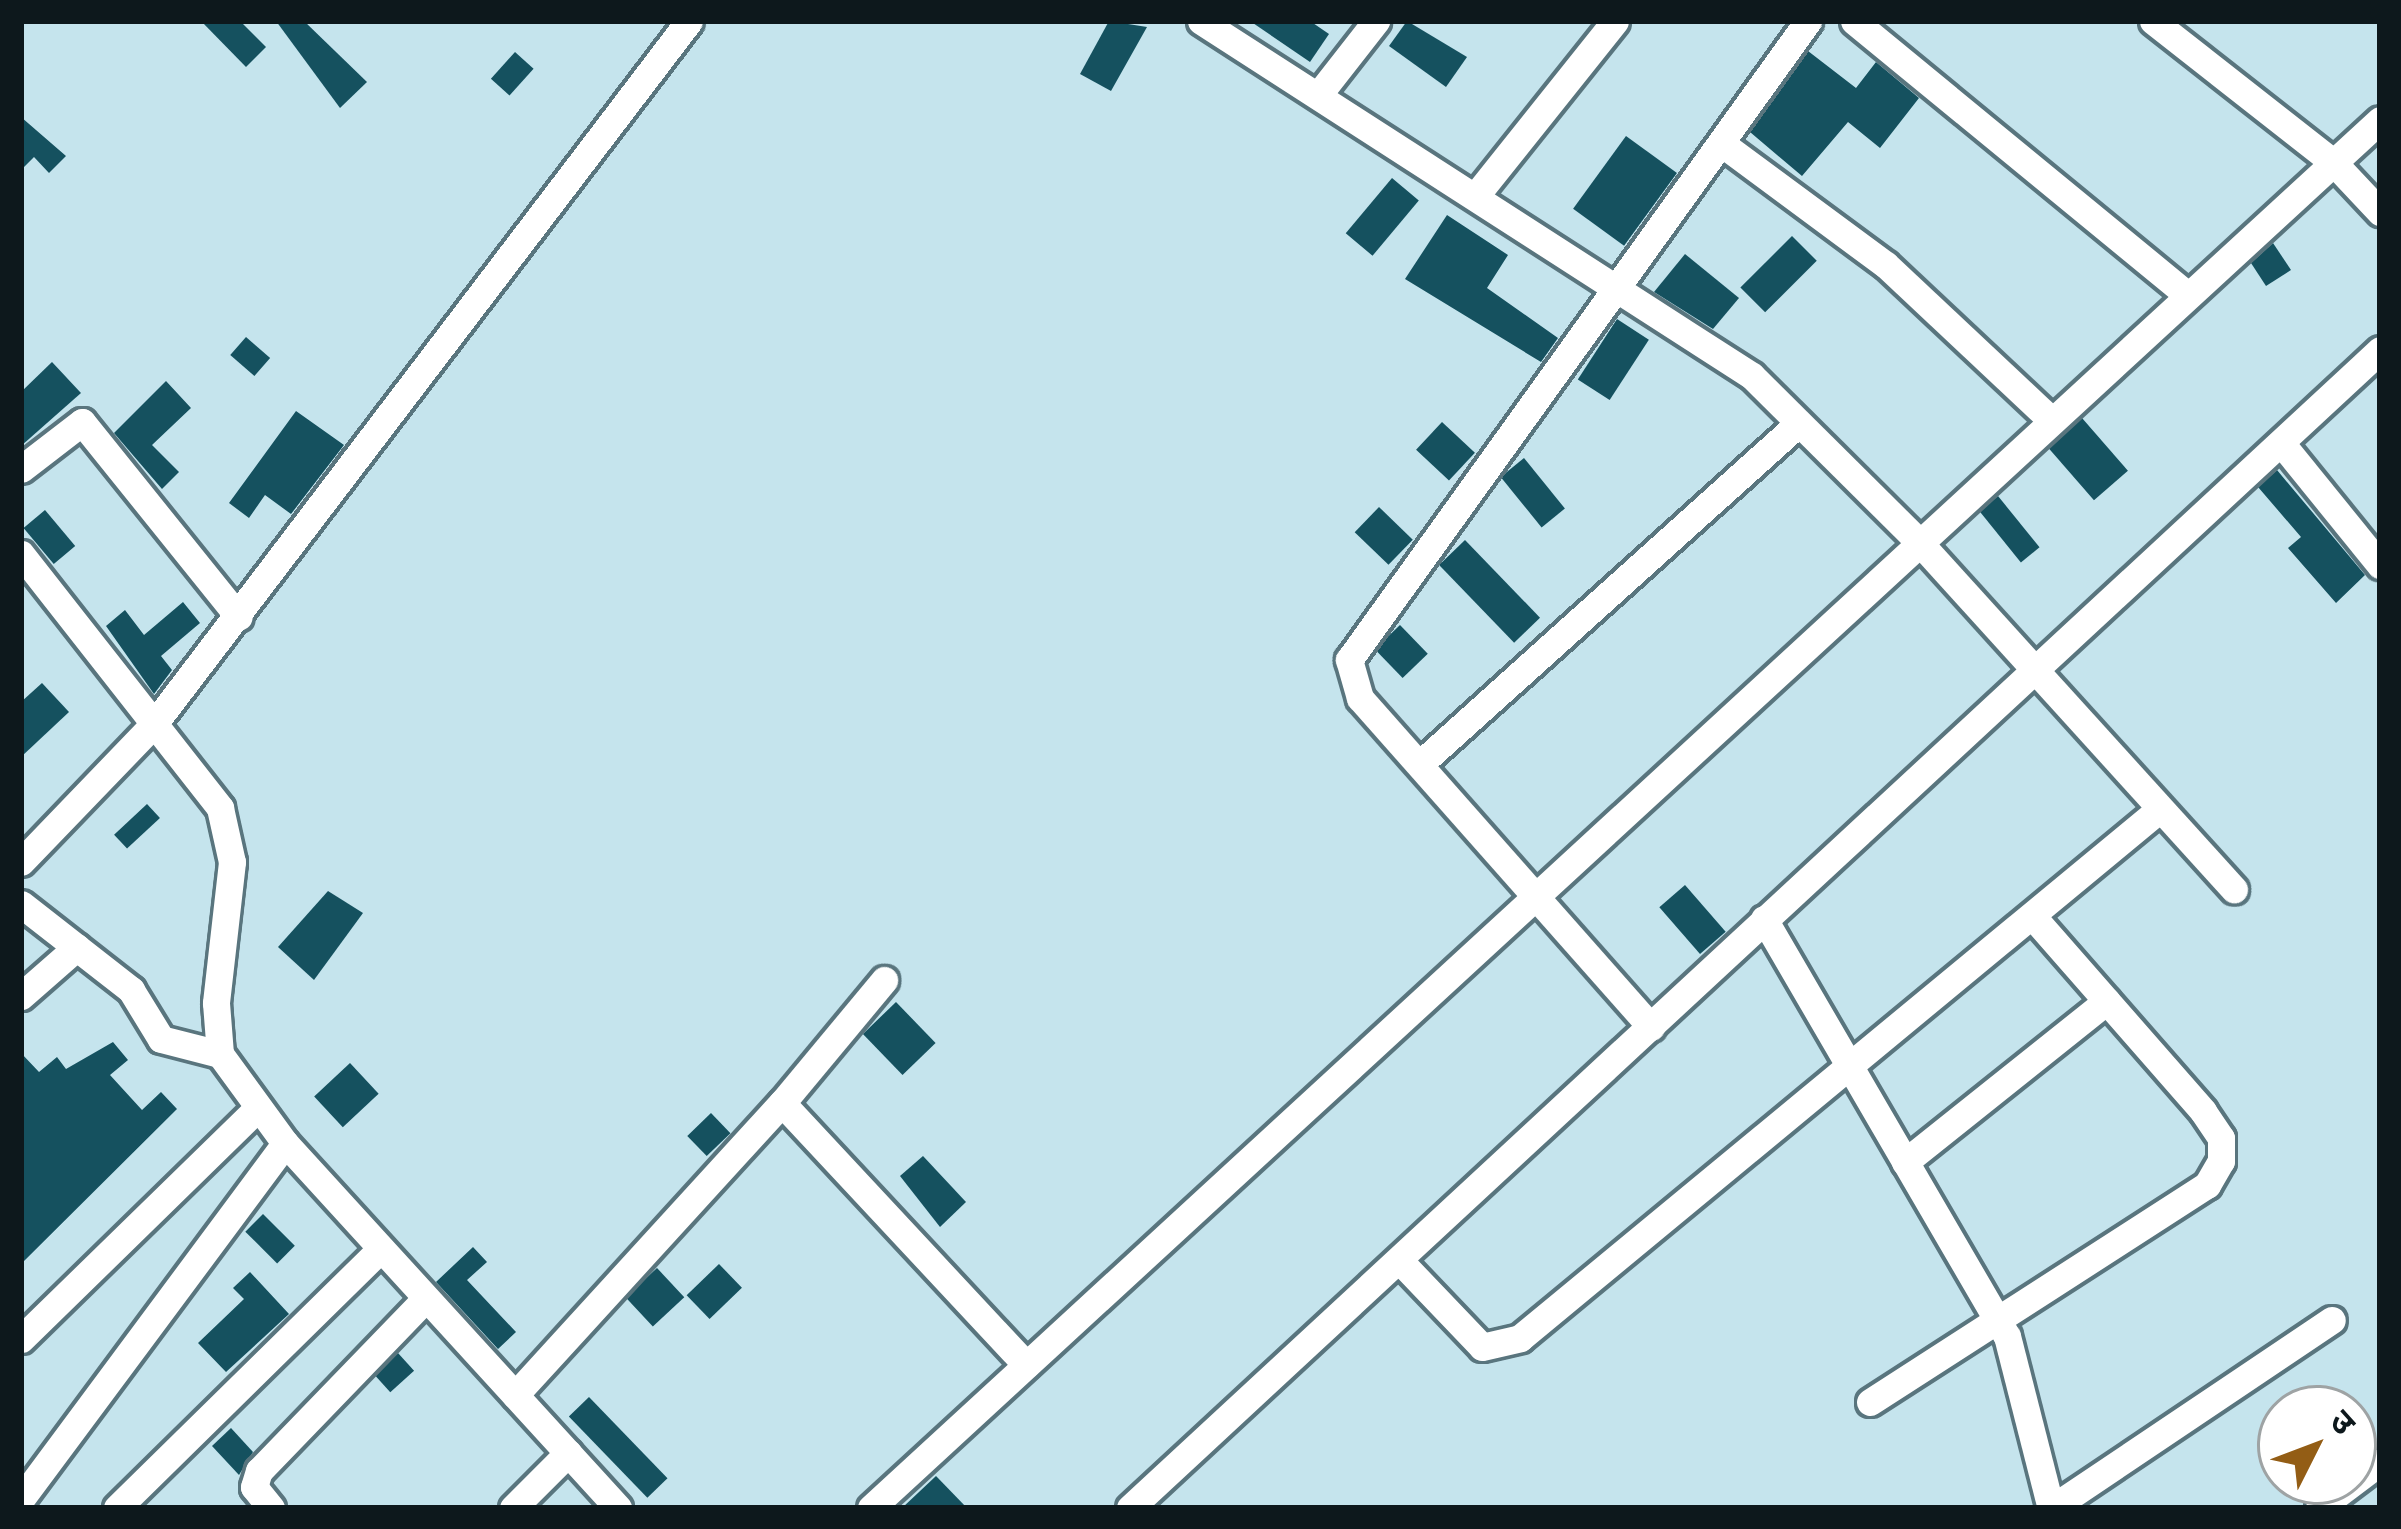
<!DOCTYPE html>
<meta charset="utf-8">
<style>
body{margin:0}
#map{position:relative;width:2401px;height:1529px;overflow:hidden;background:#c5e4ed;font-family:"Varela Round","Noto Sans Devanagari",sans-serif}
div>[style]{position:absolute}
.building>*{inset:0;background:#15515f;transform-origin:0 0}
.roads{filter:drop-shadow(3px 0 #59757e) drop-shadow(-3px 0 #59757e) drop-shadow(0 3px #59757e) drop-shadow(0 -3px #59757e)}
.minor>*{height:27px;margin:-13.5px;padding:0 13.5px;transform-origin:13.5px;border-radius:13.5px;background:#fff}
span{translate:-50% -50%;white-space:nowrap;text-align:center;line-height:1.15;-webkit-text-stroke:12px #fff;paint-order:stroke}
.frame{position:absolute;inset:0;border:24px solid #0d181c;pointer-events:none}
.north{position:absolute;left:2257px;top:1385px;width:120px;height:120px;box-sizing:border-box;background:#fff;border:3px solid #9ea3a4;border-radius:50%;rotate:48deg;font-size:33px;font-weight:700;line-height:48px;text-align:center;color:#0d181c}
.north::after{content:'';display:block;margin:auto;width:42px;height:54px;background:#935d15;clip-path:polygon(50% 0,100% 100%,50% 72%,0 100%)}
</style>
<div id="map">
<div class="building">
<div style="clip-path:polygon(201px 21px,240px 21px,266px 47px,246px 67px)"></div>
<div style="clip-path:polygon(276px 21px,304px 21px,367px 82px,340px 108px)"></div>
<div style="clip-path:polygon(1109px 21px,1147px 27px,1111px 91px,1080px 74px)"></div>
<div style="clip-path:polygon(1250px 21px,1310px 21px,1329px 34px,1310px 62px)"></div>
<div style="clip-path:polygon(1407px 21px,1467px 57px,1446px 87px,1389px 46px)"></div>
<div style="clip-path:polygon(1808px 51px,1856px 88px,1876px 62px,1919px 98px,1880px 148px,1848px 122px,1802px 176px,1750px 132px)"></div>
<div style="left:515px;top:52px;width:25px;height:36px;rotate:42deg"></div>
<div style="clip-path:polygon(21px 117px,66px 156px,49px 173px,34px 157px,21px 170px)"></div>
<div style="left:1626px;top:136px;width:63px;height:90px;rotate:36deg"></div>
<div style="left:1392px;top:178px;width:35px;height:72px;rotate:40deg"></div>
<div style="clip-path:polygon(1447px 215px,1508px 255px,1487px 288px,1558px 338px,1541px 362px,1405px 279px)"></div>
<div style="left:1792px;top:236px;width:35px;height:73px;rotate:45deg"></div>
<div style="clip-path:polygon(2273px 243px,2291px 270px,2266px 286px,2251px 263px)"></div>
<div style="clip-path:polygon(1685px 254px,1739px 298px,1713px 329px,1654px 292px)"></div>
<div style="left:1617px;top:319px;width:38px;height:72px;rotate:33deg"></div>
<div style="left:246px;top:337px;width:32px;height:24px;rotate:41deg"></div>
<div style="clip-path:polygon(52px 362px,81px 393px,21px 446px,21px 392px)"></div>
<div style="clip-path:polygon(166px 381px,191px 408px,152px 445px,179px 472px,162px 489px,114px 433px)"></div>
<div style="clip-path:polygon(296px 411px,344px 445px,291px 514px,265px 495px,249px 518px,229px 503px)"></div>
<div style="left:2082px;top:418px;width:70px;height:45px;rotate:49deg"></div>
<div style="left:1442px;top:422px;width:45px;height:38px;rotate:43deg"></div>
<div style="left:1524px;top:458px;width:65px;height:30px;rotate:51deg"></div>
<div style="clip-path:polygon(2277px 470px,2365px 575px,2336px 603px,2288px 548px,2301px 537px,2258px 487px)"></div>
<div style="left:1998px;top:496px;width:66px;height:24px;rotate:51deg"></div>
<div style="left:1379px;top:507px;width:47px;height:35px;rotate:44deg"></div>
<div style="left:45px;top:510px;width:47px;height:28px;rotate:50deg"></div>
<div style="left:1465px;top:540px;width:108px;height:36px;rotate:46deg"></div>
<div style="clip-path:polygon(183px 602px,200px 623px,161px 656px,172px 670px,154px 694px,106px 626px,125px 610px,144px 635px)"></div>
<div style="left:1400px;top:625px;width:40px;height:35px;rotate:46deg"></div>
<div style="clip-path:polygon(42px 683px,69px 712px,21px 757px,21px 702px)"></div>
<div style="left:147px;top:804px;width:19px;height:45px;rotate:47deg"></div>
<div style="left:1685px;top:885px;width:62px;height:34px;rotate:49deg"></div>
<div style="clip-path:polygon(328px 891px,363px 913px,314px 980px,278px 947px)"></div>
<div style="left:896px;top:1002px;width:57px;height:46px;rotate:46deg"></div>
<div style="clip-path:polygon(113px 1042px,128px 1060px,110px 1075px,142px 1110px,161px 1092px,177px 1109px,21px 1264px,21px 1053px,39px 1072px,57px 1057px,66px 1069px)"></div>
<div style="left:350px;top:1063px;width:42px;height:49px;rotate:47deg"></div>
<div style="left:711px;top:1113px;width:28px;height:33px;rotate:46deg"></div>
<div style="clip-path:polygon(923px 1156px,966px 1202px,940px 1227px,900px 1176px)"></div>
<div style="left:263px;top:1214px;width:45px;height:25px;rotate:45deg"></div>
<div style="clip-path:polygon(473px 1247px,487px 1262px,467px 1280px,516px 1332px,498px 1349px,436px 1282px)"></div>
<div style="left:719px;top:1264px;width:33px;height:45px;rotate:46deg"></div>
<div style="left:657px;top:1268px;width:40px;height:43px;rotate:47deg"></div>
<div style="clip-path:polygon(250px 1272px,289px 1314px,226px 1372px,198px 1343px,244px 1299px,233px 1288px)"></div>
<div style="left:398px;top:1353px;width:24px;height:32px;rotate:48deg"></div>
<div style="left:589px;top:1397px;width:113px;height:28px;rotate:46deg"></div>
<div style="clip-path:polygon(231px 1428px,253px 1452px,239px 1475px,212px 1446px)"></div>
<div style="clip-path:polygon(936px 1476px,967px 1508px,902px 1508px)"></div>
</div>
<div class="roads">
<div class="minor">
<div style="left:1201px;top:21px;width:655px;rotate:32.79deg"></div>
<div style="left:1752px;top:376px;width:235px;rotate:44.8deg"></div>
<div style="left:1919px;top:542px;width:469px;rotate:47.8deg"></div>
<div style="left:1854px;top:21px;width:431px;rotate:39.4deg"></div>
<div style="left:2153px;top:21px;width:229px;rotate:38.1deg"></div>
<div style="left:2333px;top:162px;width:69px;rotate:46.8deg"></div>
<div style="left:1319px;top:94px;width:93px;rotate:-52deg"></div>
<div style="left:1721px;top:143px;width:205px;rotate:36.5deg"></div>
<div style="left:1886px;top:265px;width:226px;rotate:43.2deg"></div>
<div style="left:1477px;top:194px;width:221px;rotate:-51.4deg"></div>
<div style="left:2282px;top:444px;width:156px;rotate:51deg"></div>
<div style="left:21px;top:469px;width:77px;rotate:-37.6deg"></div>
<div style="left:82px;top:422px;width:250px;rotate:51.2deg"></div>
<div style="left:21px;top:554px;width:323px;rotate:51.9deg"></div>
<div style="left:220px;top:808px;width:55px;rotate:77.5deg"></div>
<div style="left:232px;top:862px;width:142px;rotate:96.5deg"></div>
<div style="left:216px;top:1003px;width:51px;rotate:85.5deg"></div>
<div style="left:220px;top:1054px;width:110px;rotate:53.9deg"></div>
<div style="left:285px;top:1143px;width:494px;rotate:47.6deg"></div>
<div style="left:1421px;top:763px;width:508px;rotate:-41.97deg"></div>
<div style="left:21px;top:862px;width:192px;rotate:-46.1deg"></div>
<div style="left:154px;top:724px;width:883px;rotate:-52.73deg"></div>
<div style="left:21px;top:904px;width:140px;rotate:38deg"></div>
<div style="left:131px;top:990px;width:57px;rotate:58.5deg"></div>
<div style="left:161px;top:1039px;width:61px;rotate:14.3deg"></div>
<div style="left:1764px;top:919px;width:483px;rotate:59.8deg"></div>
<div style="left:2007px;top:1336px;width:178px;rotate:75.7deg"></div>
<div style="left:21px;top:996px;width:74px;rotate:-41.2deg"></div>
<div style="left:1651px;top:1027px;width:439px;rotate:-131.5deg"></div>
<div style="left:1360px;top:698px;width:40px;rotate:-106deg"></div>
<div style="left:1349px;top:660px;width:787px;rotate:-54.31deg"></div>
<div style="left:782px;top:1103px;width:160px;rotate:-50.3deg"></div>
<div style="left:1905px;top:1162px;width:258px;rotate:-38.6deg"></div>
<div style="left:1399px;top:1260px;width:120px;rotate:46.3deg"></div>
<div style="left:1482px;top:1347px;width:39px;rotate:-13deg"></div>
<div style="left:1520px;top:1338px;width:830px;rotate:-39.58deg"></div>
<div style="left:21px;top:1339px;width:328px;rotate:-44.3deg"></div>
<div style="left:515px;top:1395px;width:396px;rotate:-47.6deg"></div>
<div style="left:782px;top:1103px;width:358px;rotate:47deg"></div>
<div style="left:1870px;top:1402px;width:401px;rotate:-32.8deg"></div>
<div style="left:2207px;top:1185px;width:28px;rotate:-60deg"></div>
<div style="left:2221px;top:1161px;width:23px;rotate:-90deg"></div>
<div style="left:2221px;top:1138px;width:32px;rotate:-124deg"></div>
<div style="left:2203px;top:1111px;width:259px;rotate:-131.2deg"></div>
<div style="left:21px;top:1499px;width:443px;rotate:-53.4deg"></div>
<div style="left:117px;top:1508px;width:370px;rotate:-44.5deg"></div>
<div style="left:271px;top:1508px;width:27px;rotate:-129deg"></div>
<div style="left:254px;top:1487px;width:17px;rotate:-73deg"></div>
<div style="left:259px;top:1471px;width:240px;rotate:-46deg"></div>
<div style="left:513px;top:1508px;width:78px;rotate:-45deg"></div>
<div style="left:871px;top:1508px;width:2050px;rotate:-42.61deg"></div>
<div style="left:1130px;top:1508px;width:1704px;rotate:-42.81deg"></div>
<div style="left:2052px;top:1508px;width:337px;rotate:-33.9deg"></div>
<div style="left:2319px;top:1508px;width:76px;rotate:-37deg"></div>
</div>
</div>
<div class="frame"></div>
<div class="north">उ</div>
</div>
